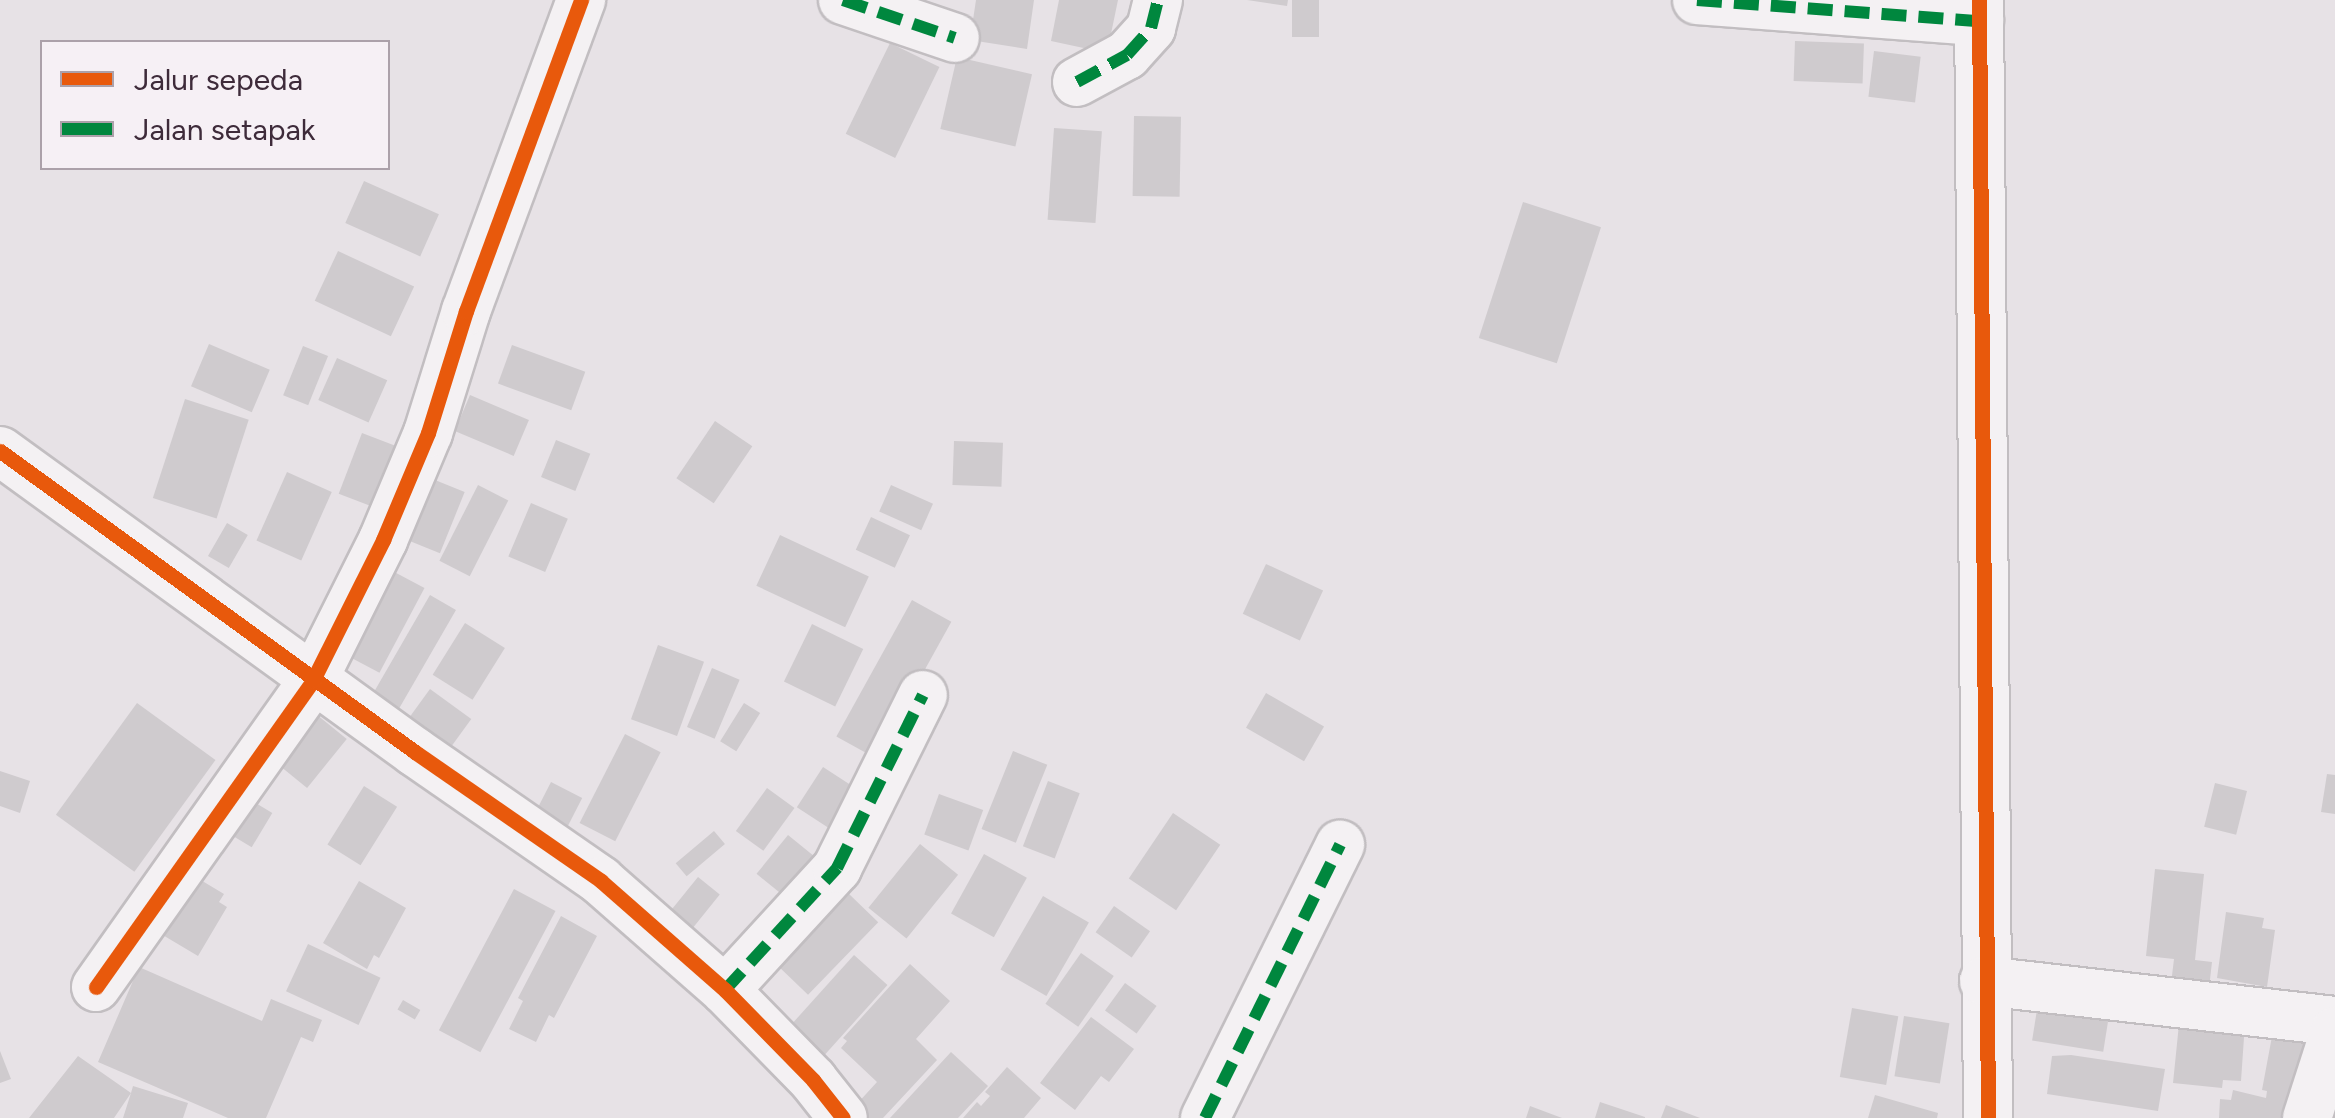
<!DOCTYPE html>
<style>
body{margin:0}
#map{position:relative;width:2335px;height:1118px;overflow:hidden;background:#e7e2e6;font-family:Figtree,sans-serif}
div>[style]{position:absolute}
.building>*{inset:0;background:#cfcbce;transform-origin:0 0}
.roads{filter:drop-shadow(2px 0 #c2bec1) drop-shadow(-2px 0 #c2bec1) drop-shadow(0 2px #c2bec1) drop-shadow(0 -2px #c2bec1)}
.minor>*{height:48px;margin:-24px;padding:0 24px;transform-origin:24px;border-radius:24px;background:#f4f1f3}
.quiet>*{height:12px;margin-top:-6px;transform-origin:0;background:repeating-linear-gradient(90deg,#00873e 0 25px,transparent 0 37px)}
.cycleway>*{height:15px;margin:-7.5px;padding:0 7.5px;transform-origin:7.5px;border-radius:7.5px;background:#e8590c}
span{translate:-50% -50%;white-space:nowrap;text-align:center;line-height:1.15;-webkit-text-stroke:10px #f6f0f5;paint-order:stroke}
.legend{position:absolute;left:40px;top:40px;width:350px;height:130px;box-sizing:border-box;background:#f6f0f5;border:2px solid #aca1aa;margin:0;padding:12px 18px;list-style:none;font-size:30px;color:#3e2b3a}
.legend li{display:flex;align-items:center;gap:20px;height:50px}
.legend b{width:50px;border:2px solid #aca1aa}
</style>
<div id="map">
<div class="building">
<div style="clip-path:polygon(976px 0,1034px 0,1027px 49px,970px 40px)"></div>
<div style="clip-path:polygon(1059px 0,1118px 0,1107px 53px,1051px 41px)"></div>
<div style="clip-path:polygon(1247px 0,1288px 0,1287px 6px)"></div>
<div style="left:1292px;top:0;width:27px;height:37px"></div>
<div style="left:1795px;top:41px;width:69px;height:40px;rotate:2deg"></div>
<div style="left:890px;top:43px;width:55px;height:101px;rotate:26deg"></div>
<div style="left:1874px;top:51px;width:47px;height:46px;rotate:7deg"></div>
<div style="left:957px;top:57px;width:77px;height:74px;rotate:13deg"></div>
<div style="left:1134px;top:116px;width:47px;height:80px;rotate:1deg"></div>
<div style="left:1054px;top:128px;width:48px;height:92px;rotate:4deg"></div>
<div style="left:364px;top:181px;width:82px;height:46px;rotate:24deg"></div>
<div style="left:1523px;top:202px;width:82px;height:143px;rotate:18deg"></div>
<div style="left:338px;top:251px;width:84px;height:55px;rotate:25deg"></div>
<div style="left:209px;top:344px;width:66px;height:46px;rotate:23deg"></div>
<div style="left:512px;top:345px;width:78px;height:41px;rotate:20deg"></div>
<div style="left:303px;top:346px;width:27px;height:53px;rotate:22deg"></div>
<div style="left:337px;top:358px;width:55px;height:46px;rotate:24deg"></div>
<div style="left:470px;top:395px;width:64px;height:39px;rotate:23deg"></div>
<div style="left:185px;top:399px;width:67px;height:104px;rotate:18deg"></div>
<div style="left:715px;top:421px;width:45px;height:69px;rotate:34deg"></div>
<div style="left:362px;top:433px;width:51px;height:65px;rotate:21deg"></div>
<div style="left:556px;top:440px;width:37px;height:40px;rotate:22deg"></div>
<div style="left:954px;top:441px;width:49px;height:44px;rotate:2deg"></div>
<div style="left:287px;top:472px;width:49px;height:75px;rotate:24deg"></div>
<div style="left:435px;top:480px;width:32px;height:66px;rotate:22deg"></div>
<div style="left:478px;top:485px;width:34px;height:85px;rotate:27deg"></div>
<div style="left:891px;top:485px;width:46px;height:29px;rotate:24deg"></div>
<div style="left:531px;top:503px;width:40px;height:58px;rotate:23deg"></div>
<div style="left:871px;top:517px;width:43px;height:36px;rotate:25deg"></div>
<div style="left:227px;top:523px;width:24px;height:38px;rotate:30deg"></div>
<div style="left:780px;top:535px;width:98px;height:56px;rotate:25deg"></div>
<div style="left:1266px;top:564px;width:63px;height:55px;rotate:25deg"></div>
<div style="left:383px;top:566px;width:47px;height:96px;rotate:28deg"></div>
<div style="left:430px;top:595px;width:30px;height:117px;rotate:30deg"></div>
<div style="left:912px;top:600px;width:45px;height:156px;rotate:29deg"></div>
<div style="left:465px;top:623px;width:47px;height:61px;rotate:32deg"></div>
<div style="left:812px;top:624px;width:57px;height:64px;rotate:26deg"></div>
<div style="left:658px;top:645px;width:49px;height:79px;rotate:20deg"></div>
<div style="left:712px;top:668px;width:30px;height:64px;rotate:23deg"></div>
<div style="left:430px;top:689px;width:51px;height:42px;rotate:36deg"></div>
<div style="left:1266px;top:693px;width:67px;height:40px;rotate:30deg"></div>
<div style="left:137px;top:703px;width:97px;height:138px;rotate:36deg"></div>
<div style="left:744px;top:703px;width:19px;height:45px;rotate:32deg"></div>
<div style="left:311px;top:710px;width:46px;height:63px;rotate:39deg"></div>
<div style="left:625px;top:734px;width:40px;height:100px;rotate:27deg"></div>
<div style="left:1013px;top:751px;width:37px;height:84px;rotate:22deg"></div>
<div style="left:823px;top:767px;width:44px;height:48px;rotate:33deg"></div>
<div style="clip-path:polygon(0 771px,30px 781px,20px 813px,0 806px)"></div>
<div style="clip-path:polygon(2327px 774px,2335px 775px,2335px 814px,2321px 812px)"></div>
<div style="left:1048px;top:781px;width:34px;height:70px;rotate:21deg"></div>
<div style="left:551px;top:782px;width:35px;height:38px;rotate:27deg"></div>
<div style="left:2215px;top:783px;width:33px;height:45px;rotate:14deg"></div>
<div style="left:364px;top:786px;width:39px;height:69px;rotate:32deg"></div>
<div style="left:767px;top:788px;width:34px;height:53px;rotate:36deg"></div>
<div style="left:939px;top:794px;width:47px;height:43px;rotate:20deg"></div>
<div style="left:244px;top:796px;width:33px;height:40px;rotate:31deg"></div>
<div style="left:1173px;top:813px;width:57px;height:79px;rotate:34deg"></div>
<div style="left:714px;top:831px;width:17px;height:50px;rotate:50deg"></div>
<div style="left:788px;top:835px;width:44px;height:50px;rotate:39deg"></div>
<div style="left:920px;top:844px;width:49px;height:82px;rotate:39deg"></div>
<div style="left:984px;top:854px;width:49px;height:68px;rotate:29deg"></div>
<div style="clip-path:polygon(2155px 869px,2204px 874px,2195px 960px,2212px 962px,2208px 997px,2170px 992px,2174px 959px,2146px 956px)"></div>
<div style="clip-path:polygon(194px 876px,224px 894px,219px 902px,227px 907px,198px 956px,161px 934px)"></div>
<div style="left:698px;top:877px;width:28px;height:56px;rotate:39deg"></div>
<div style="clip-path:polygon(359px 881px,406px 908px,379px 958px,374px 955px,367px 969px,323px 943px)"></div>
<div style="left:514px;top:889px;width:47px;height:160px;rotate:28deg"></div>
<div style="left:848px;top:893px;width:42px;height:101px;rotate:44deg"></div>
<div style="left:1043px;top:896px;width:53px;height:85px;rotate:30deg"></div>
<div style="left:1114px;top:906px;width:44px;height:32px;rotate:35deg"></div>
<div style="clip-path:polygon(2226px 912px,2264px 918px,2262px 928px,2275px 930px,2267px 987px,2217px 978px)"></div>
<div style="clip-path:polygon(561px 916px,597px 936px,554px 1018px,549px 1015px,536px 1042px,509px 1029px,523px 1001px,518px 998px)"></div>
<div style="left:308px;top:944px;width:80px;height:52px;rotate:25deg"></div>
<div style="left:1081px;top:953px;width:40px;height:62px;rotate:35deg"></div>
<div style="left:854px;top:955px;width:45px;height:96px;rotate:42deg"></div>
<div style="clip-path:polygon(910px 964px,950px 1001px,916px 1039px,937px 1060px,883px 1118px,867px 1118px,855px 1106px,877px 1082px,841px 1048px,847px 1041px,843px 1038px)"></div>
<div style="clip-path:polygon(139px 967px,262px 1021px,271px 999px,322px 1020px,313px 1042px,301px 1037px,266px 1118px,228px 1118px,98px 1062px)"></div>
<div style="left:1125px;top:983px;width:39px;height:34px;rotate:36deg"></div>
<div style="left:2039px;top:997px;width:72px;height:44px;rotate:9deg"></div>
<div style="left:403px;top:1000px;width:20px;height:11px;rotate:30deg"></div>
<div style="left:1852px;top:1008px;width:47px;height:70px;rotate:10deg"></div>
<div style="left:1904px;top:1016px;width:46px;height:61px;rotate:9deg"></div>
<div style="clip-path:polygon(1091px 1017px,1134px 1049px,1109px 1082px,1101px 1076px,1075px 1110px,1040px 1083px)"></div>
<div style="clip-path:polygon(2245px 1023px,2241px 1081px,2223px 1080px,2222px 1088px,2173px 1083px,2179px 1024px)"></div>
<div style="clip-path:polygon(2273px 1031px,2319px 1040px,2302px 1118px,2219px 1118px,2220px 1099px,2231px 1100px,2233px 1090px,2266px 1098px,2267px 1091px,2262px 1090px)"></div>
<div style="clip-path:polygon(0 1051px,11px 1079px,0 1083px)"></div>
<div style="clip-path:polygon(951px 1052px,988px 1086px,958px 1118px,890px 1118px)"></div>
<div style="clip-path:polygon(2071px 1055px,2165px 1069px,2158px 1111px,2047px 1094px,2052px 1056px)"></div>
<div style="clip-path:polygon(78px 1056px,131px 1093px,133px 1086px,188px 1103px,183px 1118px,123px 1118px,131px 1093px,114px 1118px,29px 1118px)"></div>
<div style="clip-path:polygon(1007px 1067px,1041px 1098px,1024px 1118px,963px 1118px,977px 1102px,981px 1106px,990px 1096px,985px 1092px)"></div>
<div style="clip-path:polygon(1875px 1095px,1938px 1113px,1937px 1118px,1868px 1118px)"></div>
<div style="clip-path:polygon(1600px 1102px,1645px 1117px,1645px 1118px,1595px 1118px)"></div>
<div style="clip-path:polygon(1666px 1105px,1700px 1118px,1661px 1118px)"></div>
<div style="clip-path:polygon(1530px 1106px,1562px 1118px,1526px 1118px)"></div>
</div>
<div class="roads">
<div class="minor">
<div style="left:843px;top:0;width:118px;rotate:18.7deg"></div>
<div style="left:1697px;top:0;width:283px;rotate:4.3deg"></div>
<div style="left:1979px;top:0;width:1118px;rotate:89.54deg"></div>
<div style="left:1077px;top:82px;width:57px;rotate:-28.4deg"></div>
<div style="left:1127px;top:55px;width:36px;rotate:-48deg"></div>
<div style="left:1151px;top:28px;width:29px;rotate:-76deg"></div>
<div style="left:0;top:451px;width:513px;rotate:35.95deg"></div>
<div style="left:415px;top:752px;width:226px;rotate:34.7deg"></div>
<div style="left:601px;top:881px;width:165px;rotate:41.3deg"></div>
<div style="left:725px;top:990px;width:126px;rotate:45.6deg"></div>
<div style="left:813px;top:1080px;width:48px;rotate:51.7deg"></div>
<div style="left:1984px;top:981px;width:353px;rotate:6.5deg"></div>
<div style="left:96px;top:987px;width:376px;rotate:-54.7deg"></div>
<div style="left:313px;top:680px;width:157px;rotate:-63.4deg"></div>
<div style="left:383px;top:540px;width:116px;rotate:-67.2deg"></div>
<div style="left:428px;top:433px;width:128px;rotate:-72.7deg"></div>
<div style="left:466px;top:311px;width:332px;rotate:-69.7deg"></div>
<div style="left:725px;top:990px;width:166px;rotate:-47.4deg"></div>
<div style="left:837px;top:868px;width:193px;rotate:-63.6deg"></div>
<div style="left:1205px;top:1118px;width:305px;rotate:-63.7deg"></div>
<div style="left:2307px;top:1118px;width:91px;rotate:-72.2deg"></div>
</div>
</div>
<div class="quiet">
<div style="left:843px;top:0;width:118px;rotate:18.7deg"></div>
<div style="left:1697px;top:0;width:283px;rotate:4.3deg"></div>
<div style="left:1077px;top:82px;width:57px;rotate:-28.4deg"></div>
<div style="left:1127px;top:55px;width:36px;rotate:-48deg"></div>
<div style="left:1151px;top:28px;width:29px;rotate:-76deg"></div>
<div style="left:725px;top:990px;width:166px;rotate:-47.4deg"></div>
<div style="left:837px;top:868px;width:193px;rotate:-63.6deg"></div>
<div style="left:1205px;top:1118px;width:305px;rotate:-63.7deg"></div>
</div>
<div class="cycleway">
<div style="left:1979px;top:0;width:1118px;rotate:89.54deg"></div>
<div style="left:0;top:451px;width:513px;rotate:35.95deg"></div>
<div style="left:415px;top:752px;width:226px;rotate:34.7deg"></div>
<div style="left:601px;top:881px;width:165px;rotate:41.3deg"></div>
<div style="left:725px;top:990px;width:126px;rotate:45.6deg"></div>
<div style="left:813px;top:1080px;width:48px;rotate:51.7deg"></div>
<div style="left:96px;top:987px;width:376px;rotate:-54.7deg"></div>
<div style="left:313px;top:680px;width:157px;rotate:-63.4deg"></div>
<div style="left:383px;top:540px;width:116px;rotate:-67.2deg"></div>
<div style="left:428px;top:433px;width:128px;rotate:-72.7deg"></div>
<div style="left:466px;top:311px;width:332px;rotate:-69.7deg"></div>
</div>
<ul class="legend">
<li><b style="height:12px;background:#e8590c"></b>Jalur sepeda</li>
<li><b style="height:12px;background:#00873e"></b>Jalan setapak</li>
</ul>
</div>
